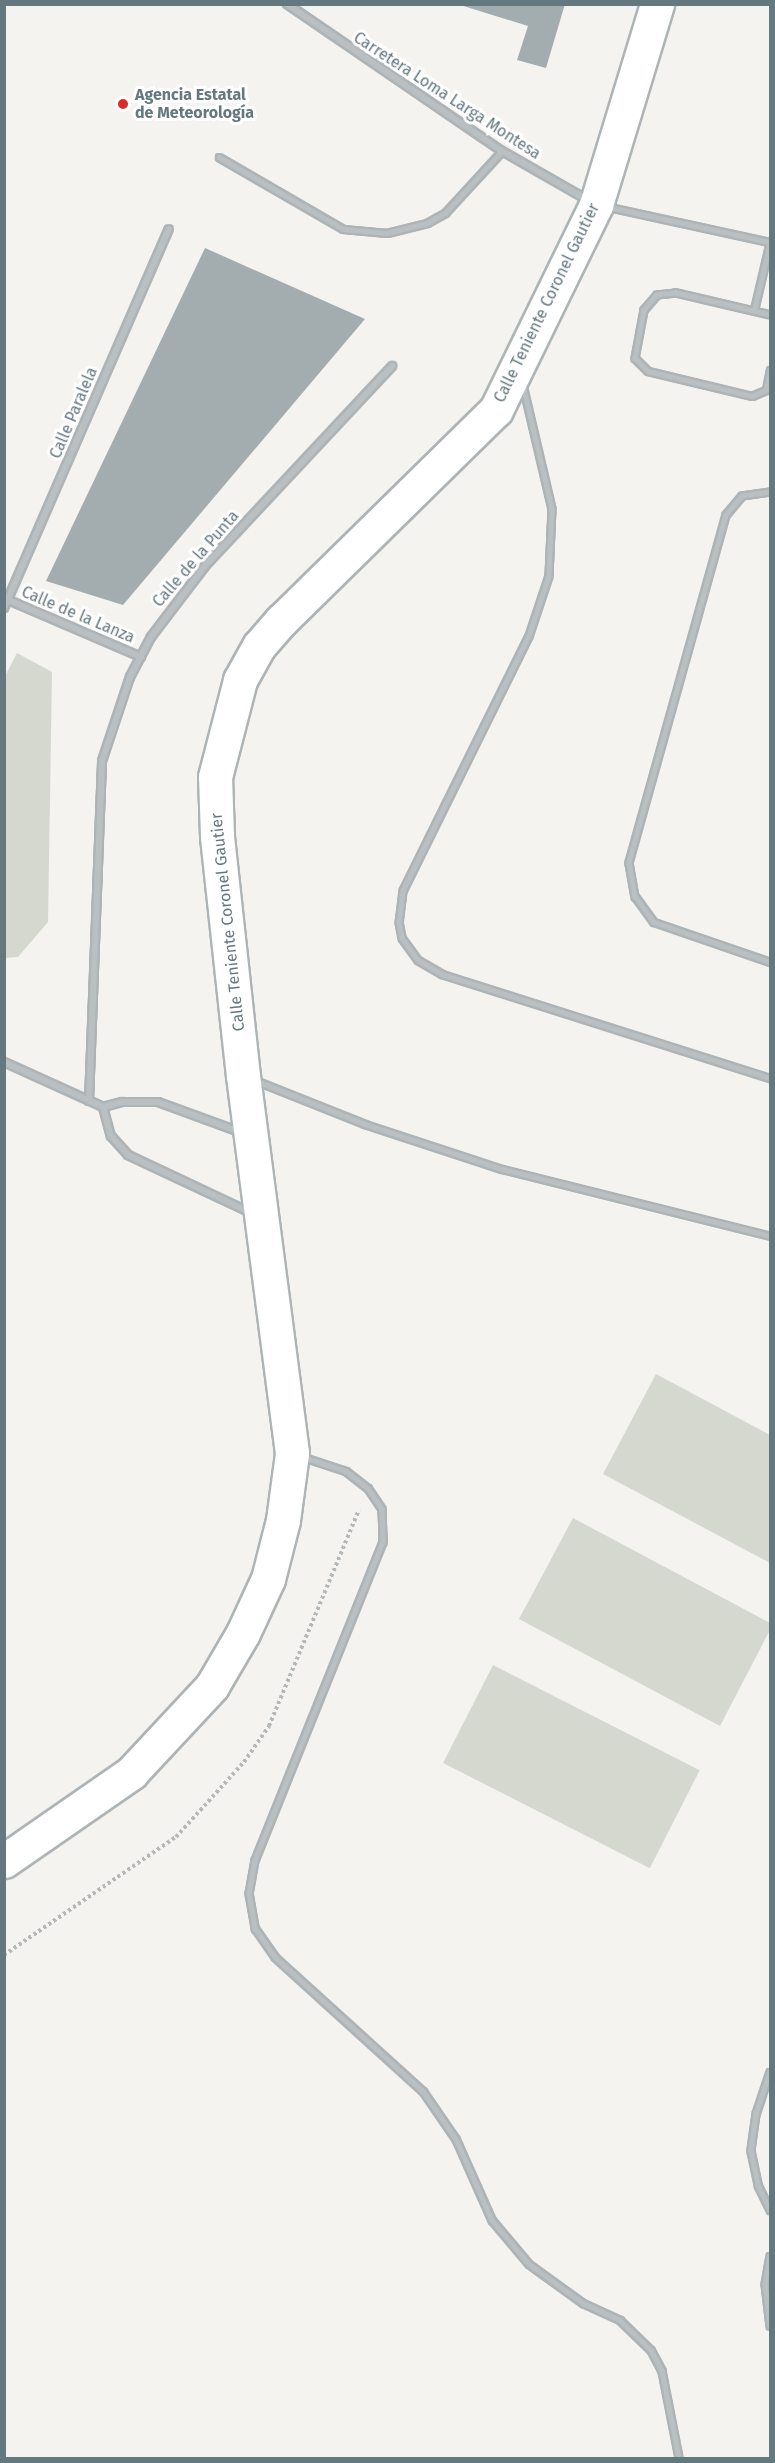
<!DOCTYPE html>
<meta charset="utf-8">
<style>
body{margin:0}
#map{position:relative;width:775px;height:2463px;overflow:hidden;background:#f4f3ef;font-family:"Fira Sans",sans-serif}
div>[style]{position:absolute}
.green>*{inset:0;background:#d4d8cf;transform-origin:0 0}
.building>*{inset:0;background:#a3adb0}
.path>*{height:4px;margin-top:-2px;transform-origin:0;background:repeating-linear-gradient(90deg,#b4b8b9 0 3px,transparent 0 6px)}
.roads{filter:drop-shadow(2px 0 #aeb4b6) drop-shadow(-2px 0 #aeb4b6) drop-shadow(0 2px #aeb4b6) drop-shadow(0 -2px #aeb4b6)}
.lane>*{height:4.5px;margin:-2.25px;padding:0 2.25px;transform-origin:2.25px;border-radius:2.25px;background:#bac0c1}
.street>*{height:6px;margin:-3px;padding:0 3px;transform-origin:3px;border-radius:3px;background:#bac0c1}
.primary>*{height:33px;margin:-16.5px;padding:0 16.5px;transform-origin:16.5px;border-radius:16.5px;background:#fff}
.dots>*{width:16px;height:16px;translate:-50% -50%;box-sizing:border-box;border:3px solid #fff;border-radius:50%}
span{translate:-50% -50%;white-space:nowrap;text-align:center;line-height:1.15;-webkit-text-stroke:6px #fff;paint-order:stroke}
.poi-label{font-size:16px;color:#64797f;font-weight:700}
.left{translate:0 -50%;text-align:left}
.street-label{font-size:16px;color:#64797f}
.frame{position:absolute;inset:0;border:6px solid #64797f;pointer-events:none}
</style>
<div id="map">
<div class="green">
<div style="clip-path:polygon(17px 653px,52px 672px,48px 922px,18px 957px,5px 958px,4px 678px)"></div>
<div style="clip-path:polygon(656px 1374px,770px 1435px,770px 1563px,603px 1474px)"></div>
<div style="clip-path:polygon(573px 1518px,770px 1623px,770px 1630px,720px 1726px,519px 1619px)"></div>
<div style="left:493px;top:1665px;width:232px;height:110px;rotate:27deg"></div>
</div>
<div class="building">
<div style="clip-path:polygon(457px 4px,565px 4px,546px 68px,517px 60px,528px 26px)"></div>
<div style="clip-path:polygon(205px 248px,365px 319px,123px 605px,46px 581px)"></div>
</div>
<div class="path">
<div style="left:4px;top:1955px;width:209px;rotate:-34.5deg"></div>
<div style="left:176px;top:1837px;width:101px;rotate:-47.8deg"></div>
<div style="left:244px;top:1762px;width:44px;rotate:-55.2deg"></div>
<div style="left:269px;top:1726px;width:234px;rotate:-67.4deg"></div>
</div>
<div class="roads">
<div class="lane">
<div style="left:219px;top:157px;width:143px;rotate:30.1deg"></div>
<div style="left:343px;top:229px;width:44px;rotate:5.2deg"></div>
<div style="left:387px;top:233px;width:41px;rotate:-14deg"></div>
<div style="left:427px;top:223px;width:21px;rotate:-29deg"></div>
<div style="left:445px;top:213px;width:84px;rotate:-47.4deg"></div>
<div style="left:609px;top:207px;width:165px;rotate:12.3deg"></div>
<div style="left:754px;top:310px;width:70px;rotate:-76.8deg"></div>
<div style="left:770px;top:315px;width:97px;rotate:-166.8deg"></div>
<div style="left:676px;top:293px;width:19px;rotate:174deg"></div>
<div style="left:657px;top:295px;width:20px;rotate:131deg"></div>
<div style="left:644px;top:310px;width:49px;rotate:100.6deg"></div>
<div style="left:635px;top:358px;width:18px;rotate:45deg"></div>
<div style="left:648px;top:371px;width:107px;rotate:13.5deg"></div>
<div style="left:752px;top:396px;width:15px;rotate:-23deg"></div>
<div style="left:766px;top:390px;width:20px;rotate:-79deg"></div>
<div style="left:523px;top:385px;width:127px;rotate:76.8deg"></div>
<div style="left:552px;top:509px;width:67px;rotate:92.6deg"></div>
<div style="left:549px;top:576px;width:63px;rotate:108.4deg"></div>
<div style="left:529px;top:636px;width:284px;rotate:116.3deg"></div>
<div style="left:403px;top:891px;width:31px;rotate:97deg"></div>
<div style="left:399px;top:922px;width:16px;rotate:79deg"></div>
<div style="left:402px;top:938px;width:27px;rotate:54deg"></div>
<div style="left:418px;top:960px;width:28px;rotate:30deg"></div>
<div style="left:442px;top:974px;width:344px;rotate:17.6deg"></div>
<div style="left:770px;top:492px;width:28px;rotate:172deg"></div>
<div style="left:742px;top:496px;width:25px;rotate:130deg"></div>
<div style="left:726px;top:515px;width:361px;rotate:105.6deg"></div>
<div style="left:629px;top:863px;width:34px;rotate:80deg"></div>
<div style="left:635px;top:896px;width:32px;rotate:54deg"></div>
<div style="left:654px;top:922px;width:123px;rotate:19deg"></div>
<div style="left:257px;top:1081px;width:116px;rotate:21.7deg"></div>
<div style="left:365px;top:1124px;width:144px;rotate:18.2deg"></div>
<div style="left:502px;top:1169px;width:276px;rotate:14deg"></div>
<div style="left:303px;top:1457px;width:45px;rotate:18deg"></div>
<div style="left:346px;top:1471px;width:28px;rotate:38deg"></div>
<div style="left:368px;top:1488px;width:25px;rotate:56deg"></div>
<div style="left:382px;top:1509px;width:33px;rotate:88deg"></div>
<div style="left:383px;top:1542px;width:343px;rotate:111.9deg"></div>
<div style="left:255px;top:1860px;width:34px;rotate:100deg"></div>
<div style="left:249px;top:1893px;width:36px;rotate:80deg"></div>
<div style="left:255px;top:1928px;width:35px;rotate:55deg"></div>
<div style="left:275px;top:1957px;width:200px;rotate:42.2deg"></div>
<div style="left:423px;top:2091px;width:58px;rotate:55.5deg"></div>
<div style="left:456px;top:2139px;width:89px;rotate:66deg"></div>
<div style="left:492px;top:2220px;width:57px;rotate:49.9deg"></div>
<div style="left:529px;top:2264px;width:67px;rotate:35.8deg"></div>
<div style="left:583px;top:2303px;width:41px;rotate:24.7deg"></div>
<div style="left:620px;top:2320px;width:43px;rotate:44.1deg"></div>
<div style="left:651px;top:2350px;width:24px;rotate:62deg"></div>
<div style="left:662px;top:2371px;width:89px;rotate:78.9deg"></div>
<div style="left:770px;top:2072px;width:44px;rotate:108.4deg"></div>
<div style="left:756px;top:2114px;width:37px;rotate:98deg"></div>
<div style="left:751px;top:2151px;width:35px;rotate:78deg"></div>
<div style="left:758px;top:2185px;width:28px;rotate:64deg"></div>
<div style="left:770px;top:2256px;width:28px;rotate:100deg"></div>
<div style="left:765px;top:2284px;width:42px;rotate:83.2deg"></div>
</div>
<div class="street">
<div style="left:287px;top:4px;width:260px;rotate:34.4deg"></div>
<div style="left:502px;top:151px;width:99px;rotate:29.7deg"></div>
<div style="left:6px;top:599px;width:147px;rotate:23.2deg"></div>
<div style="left:4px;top:608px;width:413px;rotate:-66.5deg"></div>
<div style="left:4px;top:1062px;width:109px;rotate:24.4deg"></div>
<div style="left:89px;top:1101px;width:340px;rotate:-87.8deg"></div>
<div style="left:102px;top:761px;width:89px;rotate:-71.6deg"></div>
<div style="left:130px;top:677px;width:45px;rotate:-62.3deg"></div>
<div style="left:151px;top:637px;width:89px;rotate:-52.7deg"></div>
<div style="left:205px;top:566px;width:274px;rotate:-46.9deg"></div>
<div style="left:103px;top:1107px;width:30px;rotate:75deg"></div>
<div style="left:111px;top:1136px;width:25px;rotate:48deg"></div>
<div style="left:128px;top:1155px;width:136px;rotate:25.2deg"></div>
<div style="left:103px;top:1107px;width:20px;rotate:-15deg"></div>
<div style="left:122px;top:1102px;width:36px"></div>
<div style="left:158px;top:1102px;width:87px;rotate:20.1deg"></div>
</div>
<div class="primary">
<div style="left:4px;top:1861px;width:155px;rotate:-34.7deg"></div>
<div style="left:131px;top:1773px;width:119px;rotate:-47deg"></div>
<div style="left:212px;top:1686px;width:61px;rotate:-59.7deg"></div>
<div style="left:243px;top:1633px;width:60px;rotate:-65.2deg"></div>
<div style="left:268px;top:1579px;width:61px;rotate:-75.7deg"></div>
<div style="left:283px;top:1520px;width:68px;rotate:-82.3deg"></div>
<div style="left:292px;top:1453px;width:380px;rotate:-97.4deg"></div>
<div style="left:243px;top:1076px;width:241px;rotate:-96.2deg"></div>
<div style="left:217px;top:836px;width:59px;rotate:-91.9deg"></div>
<div style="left:215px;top:777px;width:100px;rotate:-75.5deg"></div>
<div style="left:240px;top:680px;width:39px;rotate:-61deg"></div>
<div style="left:259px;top:646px;width:35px;rotate:-49deg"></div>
<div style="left:282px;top:620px;width:300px;rotate:-44.5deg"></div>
<div style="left:496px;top:410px;width:228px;rotate:-64deg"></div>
<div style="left:596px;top:205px;width:210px;rotate:-73.1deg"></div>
</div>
</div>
<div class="dots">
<div style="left:123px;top:104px;background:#d92c2a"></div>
</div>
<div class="poi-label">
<span class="left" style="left:135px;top:104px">Agencia Estatal<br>de Meteorología</span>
</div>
<div class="street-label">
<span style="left:447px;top:96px;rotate:33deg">Carretera Loma Larga Montesa</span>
<span style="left:547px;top:303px;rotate:-64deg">Calle Teniente Coronel Gautier</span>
<span style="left:74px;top:413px;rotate:-67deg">Calle Paralela</span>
<span style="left:196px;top:559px;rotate:-49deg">Calle de la Punta</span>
<span style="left:78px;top:615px;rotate:23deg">Calle de la Lanza</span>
<span style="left:228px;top:922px;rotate:-96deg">Calle Teniente Coronel Gautier</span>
</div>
<div class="frame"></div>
</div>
